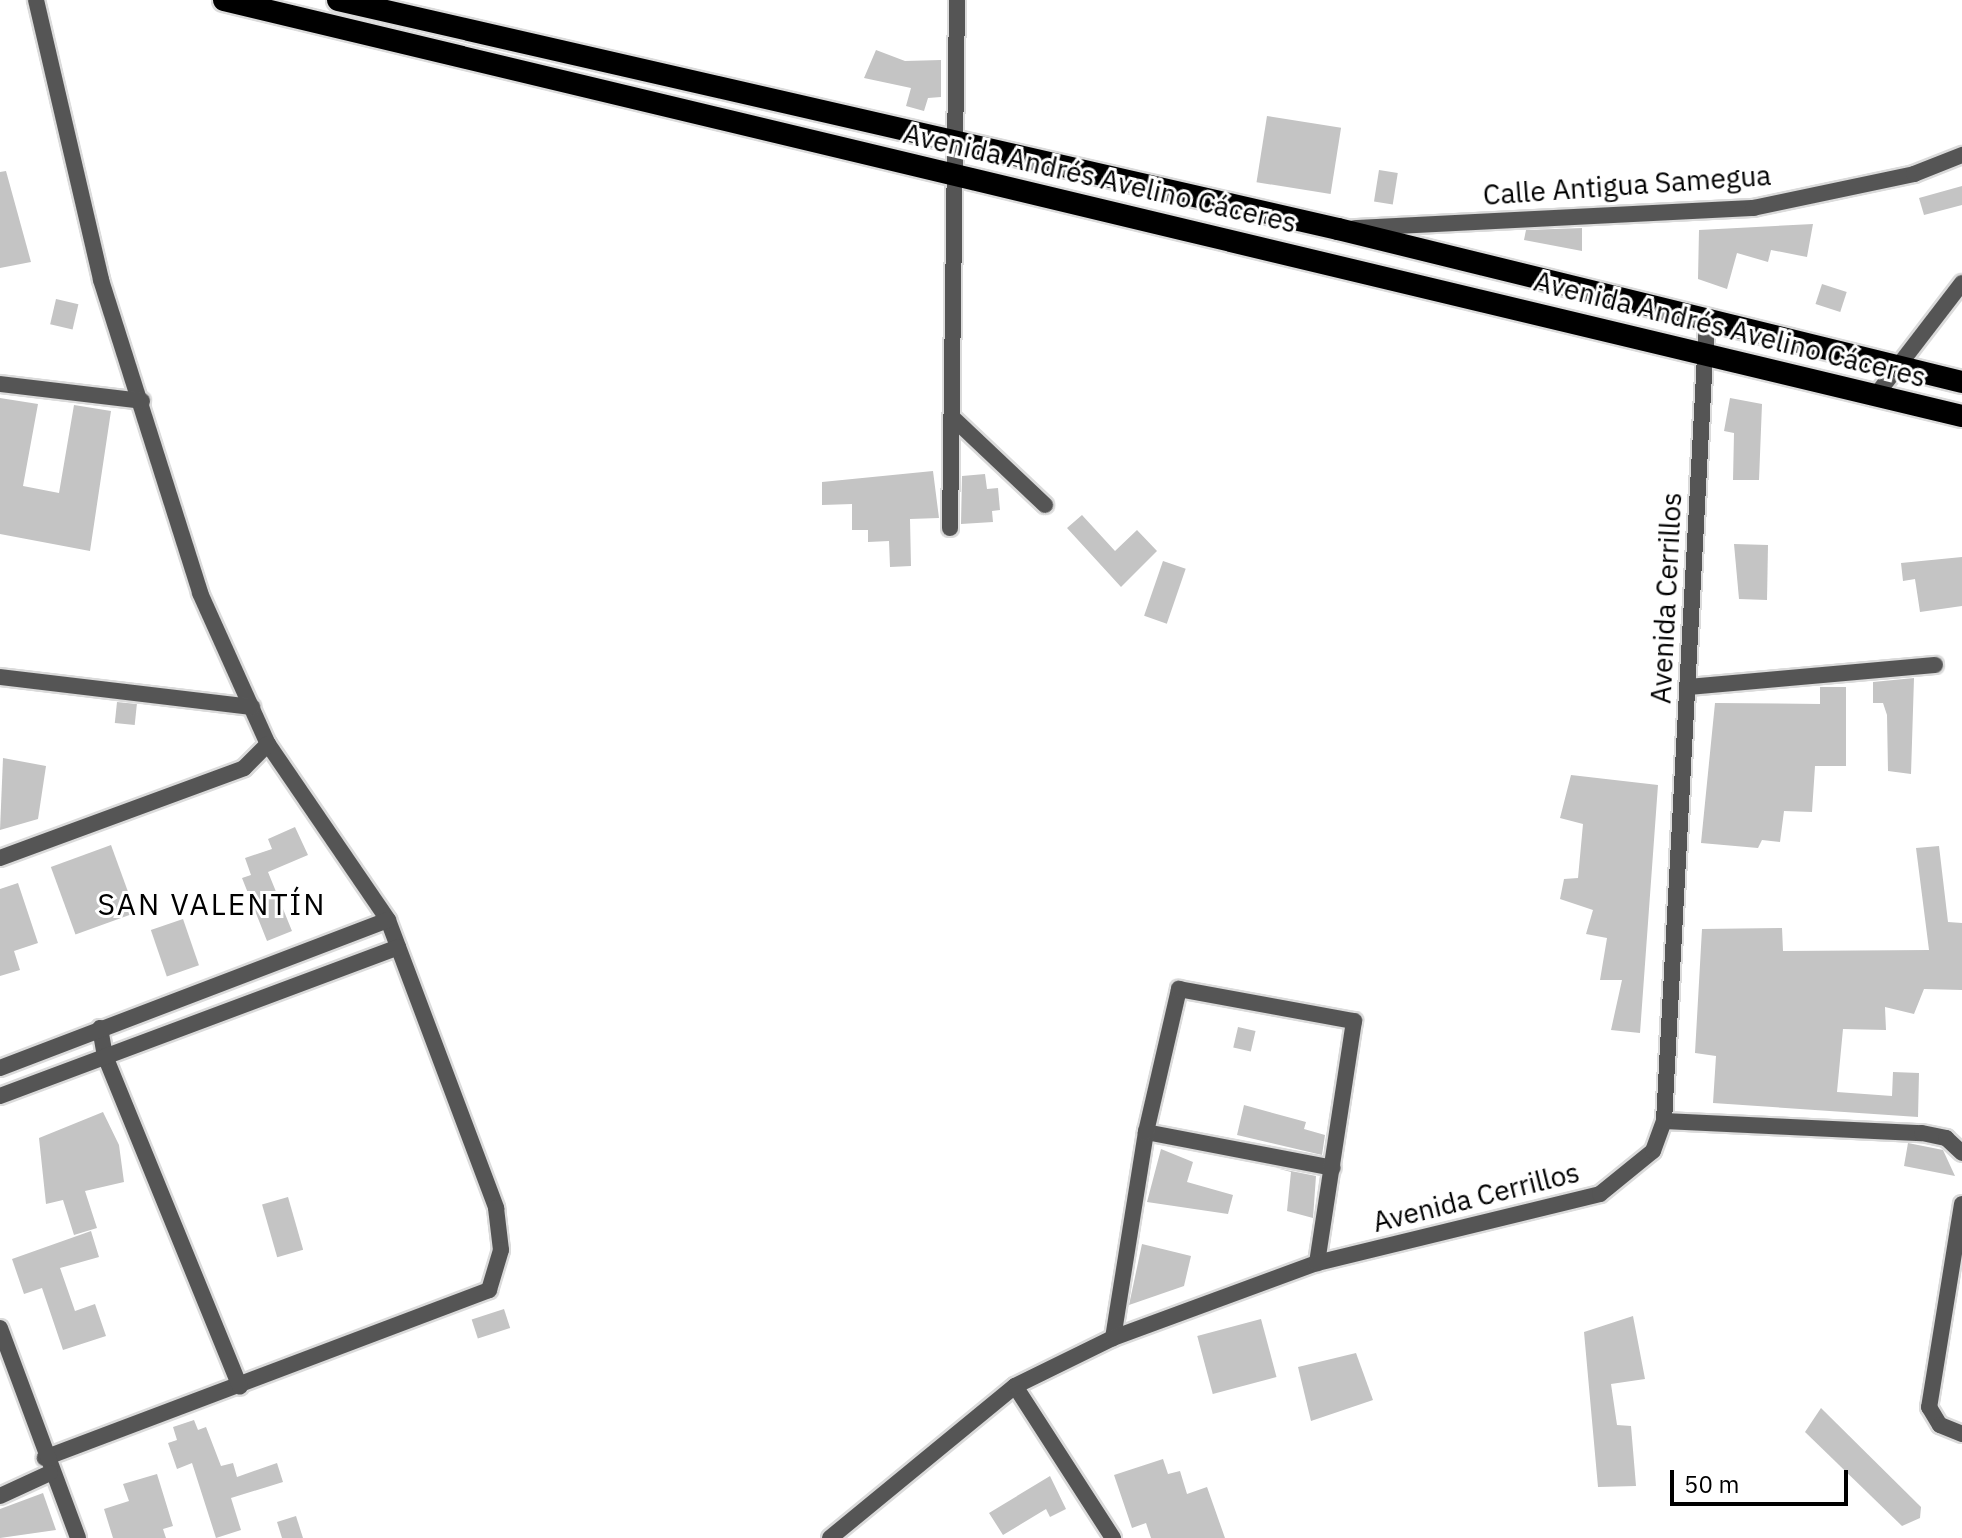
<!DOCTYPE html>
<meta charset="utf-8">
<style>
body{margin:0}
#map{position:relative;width:1962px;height:1538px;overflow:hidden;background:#fff;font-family:"IBM Plex Sans",sans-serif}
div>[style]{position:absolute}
.building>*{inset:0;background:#c4c4c4;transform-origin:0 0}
.roads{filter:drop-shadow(2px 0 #dbdbdb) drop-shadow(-2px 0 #dbdbdb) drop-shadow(0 2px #dbdbdb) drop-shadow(0 -2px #dbdbdb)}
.minor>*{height:16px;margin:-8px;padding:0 8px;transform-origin:8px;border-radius:8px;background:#555}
.tertiary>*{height:16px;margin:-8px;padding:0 8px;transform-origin:8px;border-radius:8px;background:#555}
.trunk>*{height:22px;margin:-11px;padding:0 11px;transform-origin:11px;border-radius:11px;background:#000}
span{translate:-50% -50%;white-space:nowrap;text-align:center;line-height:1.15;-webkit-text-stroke:6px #fff;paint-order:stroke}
.street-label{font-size:28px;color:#000}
.neighbourhood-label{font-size:30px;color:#000;letter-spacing:2px}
.scale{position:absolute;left:1670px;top:1470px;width:178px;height:36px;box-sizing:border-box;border:4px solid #000;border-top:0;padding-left:10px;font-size:24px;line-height:28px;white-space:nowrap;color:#000;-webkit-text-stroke:6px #fff;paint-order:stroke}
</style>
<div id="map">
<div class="building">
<div style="clip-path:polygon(876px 50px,905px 61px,941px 60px,941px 97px,928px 98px,924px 111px,906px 106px,911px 88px,864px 78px)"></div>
<div style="left:1267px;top:116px;width:75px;height:67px;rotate:9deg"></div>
<div style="left:1379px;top:170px;width:19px;height:32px;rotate:9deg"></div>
<div style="clip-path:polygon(6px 171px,31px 262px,0 268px,0 172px)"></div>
<div style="clip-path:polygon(1962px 186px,1962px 205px,1924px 215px,1919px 198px)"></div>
<div style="clip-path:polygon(1813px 224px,1807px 257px,1771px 250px,1768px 262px,1737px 253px,1727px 289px,1698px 279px,1699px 230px)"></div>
<div style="clip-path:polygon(1582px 228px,1582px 251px,1524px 240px,1526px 230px)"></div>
<div style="left:1822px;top:284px;width:26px;height:21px;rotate:18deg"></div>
<div style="left:56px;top:299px;width:23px;height:26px;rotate:13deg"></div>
<div style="clip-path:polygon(0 398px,38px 404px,23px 486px,59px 493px,74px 405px,111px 411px,90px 551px,0 534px)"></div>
<div style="clip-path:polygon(1730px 398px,1762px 404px,1759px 480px,1733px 480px,1734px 433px,1724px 431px)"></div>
<div style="clip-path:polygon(933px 471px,939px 518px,910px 519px,911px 566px,890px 567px,889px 541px,868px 542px,868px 530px,852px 530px,852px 504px,822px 505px,822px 482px)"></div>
<div style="clip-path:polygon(985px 474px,987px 489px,998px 488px,1000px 510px,992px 511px,993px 522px,961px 524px,962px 476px)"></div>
<div style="clip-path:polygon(1082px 515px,1115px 551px,1137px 530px,1157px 551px,1121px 587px,1067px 528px)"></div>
<div style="clip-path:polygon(1734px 544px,1768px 545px,1767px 600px,1739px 599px)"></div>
<div style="clip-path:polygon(1962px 557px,1962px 606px,1920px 612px,1915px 579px,1903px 581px,1901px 563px)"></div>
<div style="left:1163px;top:561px;width:24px;height:58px;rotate:19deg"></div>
<div style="clip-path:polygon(1914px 678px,1911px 774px,1888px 771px,1887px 715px,1883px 703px,1873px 703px,1873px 682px)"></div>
<div style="clip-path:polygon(1820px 687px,1846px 687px,1846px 766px,1815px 766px,1812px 812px,1784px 811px,1780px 842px,1762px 840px,1758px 848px,1701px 843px,1715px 703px,1820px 704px)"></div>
<div style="left:117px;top:702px;width:20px;height:21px;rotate:6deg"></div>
<div style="clip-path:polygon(3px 758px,46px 766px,38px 819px,0 830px)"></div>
<div style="clip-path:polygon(1571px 775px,1658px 785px,1640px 1033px,1611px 1030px,1622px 980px,1600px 980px,1607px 938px,1586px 934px,1593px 910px,1560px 899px,1564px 879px,1578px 878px,1583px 824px,1560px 818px)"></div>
<div style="clip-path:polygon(295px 827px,308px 855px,268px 872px,292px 931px,267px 941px,242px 878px,251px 875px,245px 858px,272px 849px,268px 839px)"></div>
<div style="left:111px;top:845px;width:72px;height:64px;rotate:70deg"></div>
<div style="clip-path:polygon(1939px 846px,1948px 922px,1962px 923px,1962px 990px,1924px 989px,1914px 1014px,1885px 1007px,1886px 1030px,1843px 1029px,1837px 1092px,1892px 1096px,1893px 1072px,1919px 1073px,1918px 1117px,1713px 1103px,1716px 1056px,1695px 1053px,1702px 929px,1782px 928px,1783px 951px,1929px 950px,1916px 848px)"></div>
<div style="clip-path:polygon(18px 883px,38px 943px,14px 951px,20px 970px,0 976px,0 889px)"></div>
<div style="left:183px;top:919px;width:49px;height:34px;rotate:71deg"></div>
<div style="left:1238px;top:1027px;width:18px;height:21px;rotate:13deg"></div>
<div style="clip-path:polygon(1244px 1105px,1306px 1122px,1304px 1129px,1325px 1135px,1322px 1155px,1237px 1135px)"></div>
<div style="clip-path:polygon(103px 1112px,119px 1145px,124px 1182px,85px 1191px,97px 1228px,74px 1235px,63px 1200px,46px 1204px,39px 1138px)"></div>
<div style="clip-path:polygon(1908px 1143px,1943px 1150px,1955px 1176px,1904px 1166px)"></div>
<div style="clip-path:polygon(1161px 1149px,1193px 1162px,1187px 1182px,1233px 1195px,1228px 1214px,1147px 1202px)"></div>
<div style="clip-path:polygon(1276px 1168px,1316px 1176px,1313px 1218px,1287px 1211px,1291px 1172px)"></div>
<div style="left:288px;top:1197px;width:55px;height:27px;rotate:74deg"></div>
<div style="clip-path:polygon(91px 1231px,99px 1257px,60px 1268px,75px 1311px,95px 1304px,106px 1336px,63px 1350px,42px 1288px,24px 1294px,12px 1259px)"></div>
<div style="clip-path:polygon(1142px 1244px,1191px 1256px,1184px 1286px,1129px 1305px)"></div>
<div style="left:504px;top:1309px;width:20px;height:34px;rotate:72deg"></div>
<div style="clip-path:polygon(1633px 1316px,1645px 1379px,1611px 1384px,1617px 1425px,1631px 1426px,1636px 1486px,1598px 1487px,1584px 1332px)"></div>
<div style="left:1261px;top:1319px;width:60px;height:66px;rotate:75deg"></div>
<div style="clip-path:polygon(1356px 1353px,1373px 1400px,1311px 1421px,1298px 1367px)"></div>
<div style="clip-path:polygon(1821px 1408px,1921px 1507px,1920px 1518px,1902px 1526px,1805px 1432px)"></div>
<div style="clip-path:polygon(194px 1420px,198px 1430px,206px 1427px,221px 1466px,233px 1463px,237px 1477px,277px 1463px,283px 1482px,231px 1498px,241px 1530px,216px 1538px,192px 1463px,177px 1469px,168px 1443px,177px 1440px,173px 1427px)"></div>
<div style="clip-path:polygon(1163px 1459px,1168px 1474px,1180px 1471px,1187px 1494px,1207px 1487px,1225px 1538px,1151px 1538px,1146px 1523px,1132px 1528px,1114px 1475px)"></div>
<div style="clip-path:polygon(157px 1474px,173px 1526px,163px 1529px,166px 1538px,113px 1538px,104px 1509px,129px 1501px,123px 1484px)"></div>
<div style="clip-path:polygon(1050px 1476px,1066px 1509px,1050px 1517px,1046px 1509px,1003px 1535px,989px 1513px)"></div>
<div style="clip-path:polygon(43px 1493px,56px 1530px,0 1538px,0 1509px)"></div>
<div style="clip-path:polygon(296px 1516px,303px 1538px,282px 1538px,277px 1522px)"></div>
</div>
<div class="roads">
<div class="minor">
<div style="left:36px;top:0;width:287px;rotate:76.9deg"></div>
<div style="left:101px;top:280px;width:328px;rotate:72.4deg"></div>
<div style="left:200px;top:593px;width:166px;rotate:65.8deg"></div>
<div style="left:268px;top:744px;width:213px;rotate:55.7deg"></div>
<div style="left:388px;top:920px;width:308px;rotate:69.4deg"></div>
<div style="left:496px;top:1208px;width:42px;rotate:83.2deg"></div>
<div style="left:501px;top:1250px;width:42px;rotate:106.7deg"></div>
<div style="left:489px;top:1290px;width:475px;rotate:159.3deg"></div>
<div style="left:1355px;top:228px;width:399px;rotate:-2.9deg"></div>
<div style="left:1753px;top:208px;width:165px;rotate:-11.9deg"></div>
<div style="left:1914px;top:174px;width:52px;rotate:-21.6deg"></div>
<div style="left:0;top:384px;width:143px;rotate:6.8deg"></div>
<div style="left:1876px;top:395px;width:141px;rotate:-52.5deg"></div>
<div style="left:952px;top:417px;width:128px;rotate:43.4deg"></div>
<div style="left:950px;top:528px;width:528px;rotate:-89.24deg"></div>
<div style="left:0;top:677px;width:254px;rotate:6.8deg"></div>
<div style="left:1688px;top:687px;width:248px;rotate:-5.1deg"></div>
<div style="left:0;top:858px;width:260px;rotate:-20.2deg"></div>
<div style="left:244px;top:768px;width:34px;rotate:-45deg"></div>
<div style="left:100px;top:1028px;width:28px;rotate:80deg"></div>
<div style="left:105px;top:1056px;width:357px;rotate:67.8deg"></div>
<div style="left:0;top:1068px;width:415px;rotate:-20.9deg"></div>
<div style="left:0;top:1096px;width:425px;rotate:-20.5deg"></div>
<div style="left:1664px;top:1121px;width:258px;rotate:2.7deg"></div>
<div style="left:1922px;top:1133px;width:25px;rotate:12deg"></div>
<div style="left:1946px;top:1138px;width:22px;rotate:43deg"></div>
<div style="left:1146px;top:1132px;width:190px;rotate:10.9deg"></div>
<div style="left:1962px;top:1204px;width:206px;rotate:99.2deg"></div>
<div style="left:1929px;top:1407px;width:21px;rotate:59deg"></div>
<div style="left:1940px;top:1425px;width:24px;rotate:22deg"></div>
<div style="left:0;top:1328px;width:224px;rotate:69.6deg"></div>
<div style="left:1113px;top:1338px;width:209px;rotate:-80.9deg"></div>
<div style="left:1146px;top:1132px;width:147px;rotate:-77deg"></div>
<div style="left:1179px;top:989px;width:178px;rotate:10.4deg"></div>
<div style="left:1354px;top:1021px;width:245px;rotate:98.7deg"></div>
<div style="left:1015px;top:1386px;width:181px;rotate:57.2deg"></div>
<div style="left:0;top:1496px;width:55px;rotate:-24.7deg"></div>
</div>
<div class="tertiary">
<div style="left:830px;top:1538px;width:239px;rotate:-39.4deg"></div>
<div style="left:1015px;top:1386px;width:109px;rotate:-26.1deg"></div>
<div style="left:1113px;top:1338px;width:217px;rotate:-20.2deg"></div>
<div style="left:1317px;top:1263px;width:291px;rotate:-13.7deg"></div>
<div style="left:1600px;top:1194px;width:68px;rotate:-39.1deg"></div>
<div style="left:1653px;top:1151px;width:32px;rotate:-70deg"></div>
<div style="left:1664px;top:1121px;width:802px;rotate:-86.93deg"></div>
</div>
<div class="trunk">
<div style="left:224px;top:0;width:1787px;rotate:13.46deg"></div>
<div style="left:338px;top:0;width:1026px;rotate:12.9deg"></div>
<div style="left:1338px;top:229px;width:642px;rotate:13.78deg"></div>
</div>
</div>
<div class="street-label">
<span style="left:1100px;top:178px;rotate:13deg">Avenida Andrés Avelino Cáceres</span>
<span style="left:1627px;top:185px;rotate:-4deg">Calle Antigua Samegua</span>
<span style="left:1730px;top:329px;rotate:14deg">Avenida Andrés Avelino Cáceres</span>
<span style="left:1666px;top:598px;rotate:-87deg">Avenida Cerrillos</span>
<span style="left:1476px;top:1197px;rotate:-14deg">Avenida Cerrillos</span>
</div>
<div class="neighbourhood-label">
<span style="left:212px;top:904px">SAN VALENTÍN</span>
</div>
<div class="scale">50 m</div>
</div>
